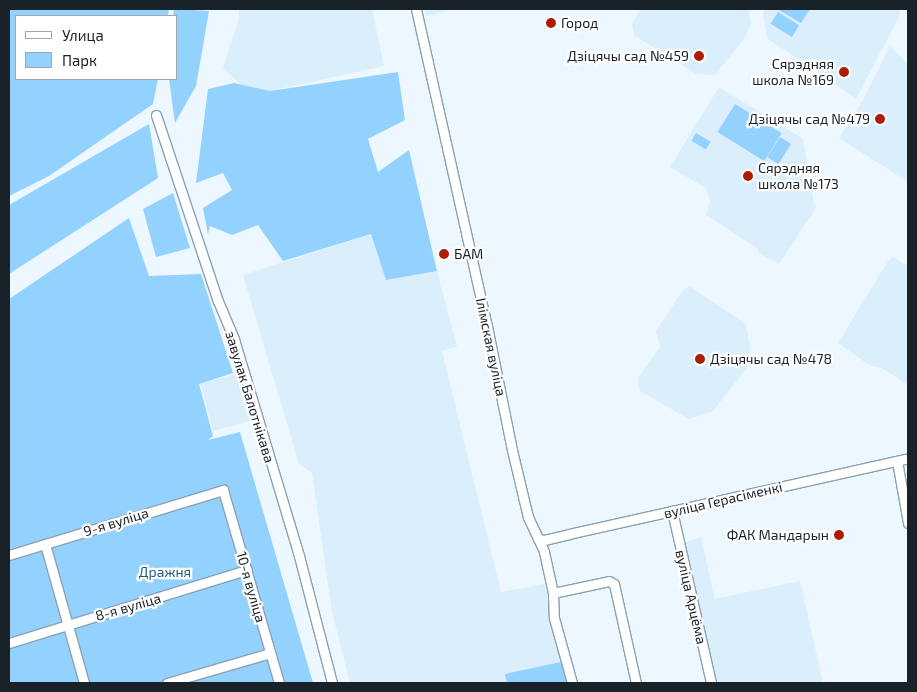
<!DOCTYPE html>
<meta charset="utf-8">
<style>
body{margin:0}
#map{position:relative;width:917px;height:692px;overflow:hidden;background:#edf7ff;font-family:"Exo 2",sans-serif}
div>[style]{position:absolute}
.built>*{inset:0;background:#dbeefc;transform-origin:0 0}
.green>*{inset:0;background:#93d1fe;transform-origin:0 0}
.roads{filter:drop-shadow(1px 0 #8aa1b3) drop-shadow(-1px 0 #8aa1b3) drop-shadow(0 1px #8aa1b3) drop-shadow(0 -1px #8aa1b3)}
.minor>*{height:9px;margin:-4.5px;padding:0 4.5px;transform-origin:4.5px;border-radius:4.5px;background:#fff}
.dots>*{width:14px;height:14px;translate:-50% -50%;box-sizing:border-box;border:2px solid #fff;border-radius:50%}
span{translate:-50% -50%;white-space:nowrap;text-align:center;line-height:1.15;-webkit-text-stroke:4.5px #fff;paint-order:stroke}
.poi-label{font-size:14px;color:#192229}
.left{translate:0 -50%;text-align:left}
.right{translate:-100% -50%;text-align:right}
.street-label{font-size:14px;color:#192229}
.park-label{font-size:14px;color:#1e5c83}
.frame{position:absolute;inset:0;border:10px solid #192229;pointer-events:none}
.legend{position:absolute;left:15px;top:15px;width:162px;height:65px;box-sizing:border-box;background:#fff;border:1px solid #a3a7a9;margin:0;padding:6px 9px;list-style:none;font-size:15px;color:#192229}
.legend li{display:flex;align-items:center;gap:10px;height:25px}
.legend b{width:25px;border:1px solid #a3a7a9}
</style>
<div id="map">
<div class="built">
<div style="clip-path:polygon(239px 9px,372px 9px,384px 66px,270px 91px,243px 87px,223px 68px,239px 18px)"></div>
<div style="clip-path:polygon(425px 9px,455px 9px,426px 16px)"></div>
<div style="clip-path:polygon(641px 9px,748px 9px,751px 23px,744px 39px,715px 75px,696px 74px,634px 35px,632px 23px)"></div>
<div style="clip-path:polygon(766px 9px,899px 9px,900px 15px,856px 99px,767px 38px,763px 13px)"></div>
<div style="clip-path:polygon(890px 46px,908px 64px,908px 182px,839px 138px,863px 100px)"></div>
<div style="clip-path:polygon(719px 87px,803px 139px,814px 204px,817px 206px,779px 264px,759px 253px,757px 248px,706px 215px,710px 202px,706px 188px,670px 167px)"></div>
<div style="clip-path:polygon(372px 234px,386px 280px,437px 271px,457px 346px,442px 351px,501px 592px,545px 584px,547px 593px,549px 593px,550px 598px,547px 599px,561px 662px,506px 674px,507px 683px,350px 683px,332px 612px,312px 473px,299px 464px,243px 275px)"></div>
<div style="clip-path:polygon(893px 257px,908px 266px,908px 385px,882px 368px,869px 365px,838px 343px,888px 261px)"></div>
<div style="clip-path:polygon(689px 286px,745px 323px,751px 349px,746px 369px,713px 411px,689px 419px,640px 391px,638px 378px,660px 347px,656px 331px,683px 290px)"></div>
<div style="left:240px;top:373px;width:49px;height:41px;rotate:75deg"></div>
<div style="clip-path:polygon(701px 537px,715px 599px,800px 581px,823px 683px,717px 683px,683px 543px)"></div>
</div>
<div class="green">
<div style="clip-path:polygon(9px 9px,169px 9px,168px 16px,16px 16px,16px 79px,158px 79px,153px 104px,49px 176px,9px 196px)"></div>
<div style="clip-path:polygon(174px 9px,209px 11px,196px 86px,175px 123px,169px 79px,176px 79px,176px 16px,173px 16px)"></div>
<div style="clip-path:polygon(777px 9px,810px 9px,801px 23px)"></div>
<div style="left:778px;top:12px;width:25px;height:14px;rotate:32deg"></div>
<div style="clip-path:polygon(398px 72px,405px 120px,368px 139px,378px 172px,409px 150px,437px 271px,386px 280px,371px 234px,283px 261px,258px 225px,232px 235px,210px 226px,208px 234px,203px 208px,232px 190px,223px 173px,196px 183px,208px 89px,234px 83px,270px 91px)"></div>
<div style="left:735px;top:104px;width:55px;height:33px;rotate:32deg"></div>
<div style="clip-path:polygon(149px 124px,158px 178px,9px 274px,9px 205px)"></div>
<div style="left:696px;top:133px;width:17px;height:9px;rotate:31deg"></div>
<div style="left:780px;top:137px;width:13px;height:24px;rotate:32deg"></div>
<div style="clip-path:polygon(173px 193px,190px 248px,156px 257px,143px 209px)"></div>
<div style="clip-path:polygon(129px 218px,149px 276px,201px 274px,233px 373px,199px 384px,213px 436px,208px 440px,240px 432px,313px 683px,9px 683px,9px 299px)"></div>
<div style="clip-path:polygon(561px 662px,567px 683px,507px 683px,505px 674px)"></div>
</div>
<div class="roads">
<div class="minor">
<div style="left:416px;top:9px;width:325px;rotate:77.4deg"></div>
<div style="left:487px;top:326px;width:126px;rotate:78.6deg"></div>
<div style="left:512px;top:450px;width:69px;rotate:76.6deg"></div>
<div style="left:528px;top:517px;width:38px;rotate:65deg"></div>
<div style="left:544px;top:552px;width:42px;rotate:77.6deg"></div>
<div style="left:553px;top:593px;width:25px;rotate:88deg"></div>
<div style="left:554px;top:618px;width:67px;rotate:74.5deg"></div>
<div style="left:156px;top:115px;width:196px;rotate:71.6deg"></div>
<div style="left:218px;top:301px;width:41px;rotate:67.2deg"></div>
<div style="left:234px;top:339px;width:227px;rotate:73.3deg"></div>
<div style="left:299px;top:556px;width:131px;rotate:75.4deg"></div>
<div style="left:897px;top:461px;width:63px;rotate:79.9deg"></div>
<div style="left:672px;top:511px;width:176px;rotate:77.2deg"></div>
<div style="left:538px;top:539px;width:6px;rotate:9deg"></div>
<div style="left:544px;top:540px;width:26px;rotate:-13deg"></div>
<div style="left:569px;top:534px;width:347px;rotate:-12.6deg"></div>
<div style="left:45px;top:544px;width:144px;rotate:74.3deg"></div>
<div style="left:9px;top:555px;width:224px;rotate:-16.9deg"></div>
<div style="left:223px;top:490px;width:201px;rotate:73.8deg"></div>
<div style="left:553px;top:593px;width:57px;rotate:-12.1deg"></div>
<div style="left:609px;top:581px;width:6px;rotate:31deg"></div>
<div style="left:614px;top:584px;width:101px;rotate:77.5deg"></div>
<div style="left:9px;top:643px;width:249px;rotate:-17.1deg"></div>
<div style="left:167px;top:683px;width:107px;rotate:-16.2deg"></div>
</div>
</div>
<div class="dots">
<div style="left:551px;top:23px;background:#ac1c09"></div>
<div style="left:699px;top:56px;background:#ac1c09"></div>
<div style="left:844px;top:72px;background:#ac1c09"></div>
<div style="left:880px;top:119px;background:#ac1c09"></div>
<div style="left:748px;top:176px;background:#ac1c09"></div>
<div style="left:444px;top:254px;background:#ac1c09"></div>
<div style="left:700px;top:359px;background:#ac1c09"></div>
<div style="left:839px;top:535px;background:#ac1c09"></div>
</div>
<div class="poi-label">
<span class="left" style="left:561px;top:23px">Город</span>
<span class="right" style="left:689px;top:56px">Дзіцячы сад №459</span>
<span class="right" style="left:834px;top:72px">Сярэдняя<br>школа №169</span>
<span class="right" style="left:870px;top:119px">Дзіцячы сад №479</span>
<span class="left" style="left:758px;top:176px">Сярэдняя<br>школа №173</span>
<span class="left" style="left:454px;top:254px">БАМ</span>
<span class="left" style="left:710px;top:359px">Дзіцячы сад №478</span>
<span class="right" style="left:829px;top:535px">ФАК Мандарын</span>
</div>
<div class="street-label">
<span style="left:491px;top:347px;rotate:78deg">Ілімская вуліца</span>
<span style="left:250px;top:397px;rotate:73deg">завулак Балотнікава</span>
<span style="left:723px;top:500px;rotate:-13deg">вуліца Герасіменкі</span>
<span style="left:116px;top:522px;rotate:-17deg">9-я вуліца</span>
<span style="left:251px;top:587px;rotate:74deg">10-я вуліца</span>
<span style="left:691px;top:597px;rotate:77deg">вуліца Арцёма</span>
<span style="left:128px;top:607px;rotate:-16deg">8-я вуліца</span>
</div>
<div class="park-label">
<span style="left:165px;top:572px">Дражня</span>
</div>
<div class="frame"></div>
<ul class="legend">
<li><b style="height:6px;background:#fff"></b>Улица</li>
<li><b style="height:14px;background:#93d1fe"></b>Парк</li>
</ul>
</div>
